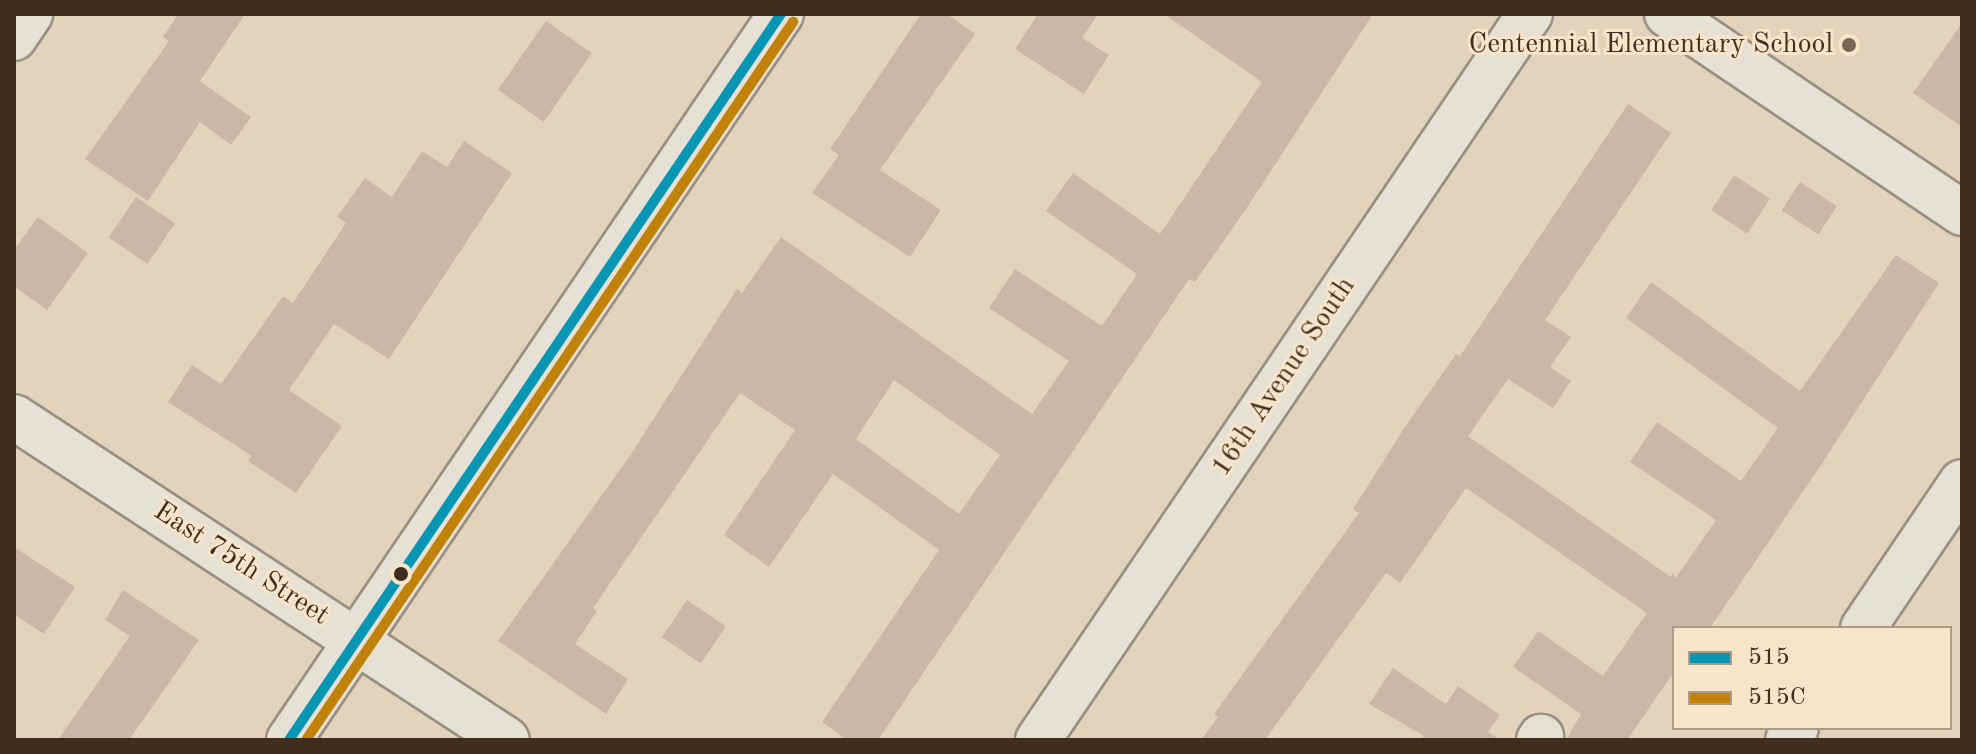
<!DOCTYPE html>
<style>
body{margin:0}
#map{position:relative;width:1976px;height:754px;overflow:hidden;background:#e2d4bc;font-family:"Old Standard TT",serif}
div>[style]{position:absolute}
.building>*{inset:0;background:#cab7a8;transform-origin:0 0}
.roads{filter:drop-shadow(2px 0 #9a9081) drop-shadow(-2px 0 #9a9081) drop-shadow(0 2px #9a9081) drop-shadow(0 -2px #9a9081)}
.minor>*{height:44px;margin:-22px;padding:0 22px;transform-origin:22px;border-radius:22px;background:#e7e0d4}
.bus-1>*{height:10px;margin:-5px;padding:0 5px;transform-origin:5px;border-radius:5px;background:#0996b4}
.bus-2>*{height:10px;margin:-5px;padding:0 5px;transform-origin:5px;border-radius:5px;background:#c0820a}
.dots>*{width:22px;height:22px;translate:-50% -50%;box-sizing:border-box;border:4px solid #f7e5c9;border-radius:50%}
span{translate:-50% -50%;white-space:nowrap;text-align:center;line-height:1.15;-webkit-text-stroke:6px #f7e5c9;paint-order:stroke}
.poi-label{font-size:28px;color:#3f2d20}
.right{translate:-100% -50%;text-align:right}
.street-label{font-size:28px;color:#3f2d20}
.frame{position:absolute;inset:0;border:16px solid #3f2d20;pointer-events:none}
.legend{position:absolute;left:1672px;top:626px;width:280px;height:104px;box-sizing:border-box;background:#f7e5c9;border:2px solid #ad9b85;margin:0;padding:10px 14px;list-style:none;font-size:24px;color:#3f2d20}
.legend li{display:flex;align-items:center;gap:16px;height:40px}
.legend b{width:40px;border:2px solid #ad9b85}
</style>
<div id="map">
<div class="building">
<div style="clip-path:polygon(178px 14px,245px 14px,200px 81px,251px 117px,231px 145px,200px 122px,148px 201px,85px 159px,169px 41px,163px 37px)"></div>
<div style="clip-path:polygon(921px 14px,947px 14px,975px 34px,880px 170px,941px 210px,910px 257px,812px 193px,839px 155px,830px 149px)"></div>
<div style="clip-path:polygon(1038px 14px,1098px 14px,1082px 38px,1109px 55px,1084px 94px,1015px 49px)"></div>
<div style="clip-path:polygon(evenodd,1164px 14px,1373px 14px,1246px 209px,1195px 282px,1189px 279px,878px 740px,847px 740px,822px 722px,939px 550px,833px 474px,769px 567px,724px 535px,795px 430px,740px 393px,593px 608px,597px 611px,575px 644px,628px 679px,606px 714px,498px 641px,629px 457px,737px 289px,742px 293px,781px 237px,1032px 414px,1069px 361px,989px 308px,1015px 269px,1102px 326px,1137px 274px,1046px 211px,1073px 173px,1160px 234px,1262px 82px,1164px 14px,894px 380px,1000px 455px,959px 514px,856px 439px,894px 380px)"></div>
<div style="left:546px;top:21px;width:56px;height:84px;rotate:35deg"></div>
<div style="clip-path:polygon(1962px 23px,1962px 127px,1913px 93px)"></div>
<div style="clip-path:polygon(1628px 104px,1671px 133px,1545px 320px,1571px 337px,1550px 367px,1571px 381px,1553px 408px,1508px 379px,1468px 436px,1671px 577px,1674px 573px,1675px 579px,1716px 520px,1630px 462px,1657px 422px,1741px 481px,1778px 428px,1626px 318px,1651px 282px,1800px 391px,1896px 255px,1939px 283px,1821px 465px,1710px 628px,1674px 628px,1674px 672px,1627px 740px,1566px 740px,1581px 714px,1513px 667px,1538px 631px,1603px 676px,1647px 613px,1466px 488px,1400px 583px,1386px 573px,1265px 740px,1201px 740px,1218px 717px,1214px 714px,1359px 513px,1353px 509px,1405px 427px,1456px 354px,1460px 356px)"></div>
<div style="clip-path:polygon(464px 141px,512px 173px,389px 359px,334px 324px,289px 390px,342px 426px,296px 493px,248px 461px,252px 456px,168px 402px,192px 365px,221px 384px,283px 296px,293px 303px,346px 223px,337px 217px,365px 178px,392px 197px,422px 151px,447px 167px)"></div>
<div style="left:1734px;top:175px;width:43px;height:42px;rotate:33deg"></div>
<div style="left:1800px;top:182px;width:44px;height:34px;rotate:33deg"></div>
<div style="left:136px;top:197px;width:47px;height:49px;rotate:34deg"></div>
<div style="clip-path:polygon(38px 217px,88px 253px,47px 310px,14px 286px,14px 250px)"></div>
<div style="clip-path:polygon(14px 547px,75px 587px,44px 634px,14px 614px)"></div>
<div style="clip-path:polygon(123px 590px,199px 640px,129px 740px,58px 740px,130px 636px,105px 620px)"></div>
<div style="left:687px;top:600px;width:47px;height:45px;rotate:34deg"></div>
<div style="clip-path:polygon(1393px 668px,1446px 704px,1458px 686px,1500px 715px,1488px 732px,1500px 740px,1420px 740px,1424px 736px,1369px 704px)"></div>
</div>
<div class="roads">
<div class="minor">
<div style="left:1667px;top:14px;width:356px;rotate:34deg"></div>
<div style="left:14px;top:38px;width:29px;rotate:-56deg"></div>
<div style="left:14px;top:417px;width:589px;rotate:33.23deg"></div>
<div style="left:1863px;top:628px;width:176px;rotate:-55.9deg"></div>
<div style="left:289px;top:740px;width:877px;rotate:-55.88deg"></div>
<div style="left:1038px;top:740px;width:877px;rotate:-55.88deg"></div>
<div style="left:1539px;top:740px;width:4px;rotate:-56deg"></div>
<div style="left:1788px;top:740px;width:14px;rotate:-56deg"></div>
</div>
</div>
<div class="bus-1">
<div style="left:289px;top:740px;width:877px;rotate:-55.88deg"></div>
</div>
<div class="bus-2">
<div style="left:306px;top:740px;width:868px;rotate:-55.85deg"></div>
</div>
<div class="dots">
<div style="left:1849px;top:45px;background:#786757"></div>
<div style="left:401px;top:574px;background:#3f2d20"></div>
</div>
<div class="poi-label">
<span class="right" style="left:1833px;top:45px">Centennial Elementary School</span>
</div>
<div class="street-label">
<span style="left:1284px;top:377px;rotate:-56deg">16th Avenue South</span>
<span style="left:241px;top:564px;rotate:33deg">East 75th Street</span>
</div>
<div class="frame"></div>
<ul class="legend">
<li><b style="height:10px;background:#0996b4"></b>515</li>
<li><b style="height:10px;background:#c0820a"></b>515C</li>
</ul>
</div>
